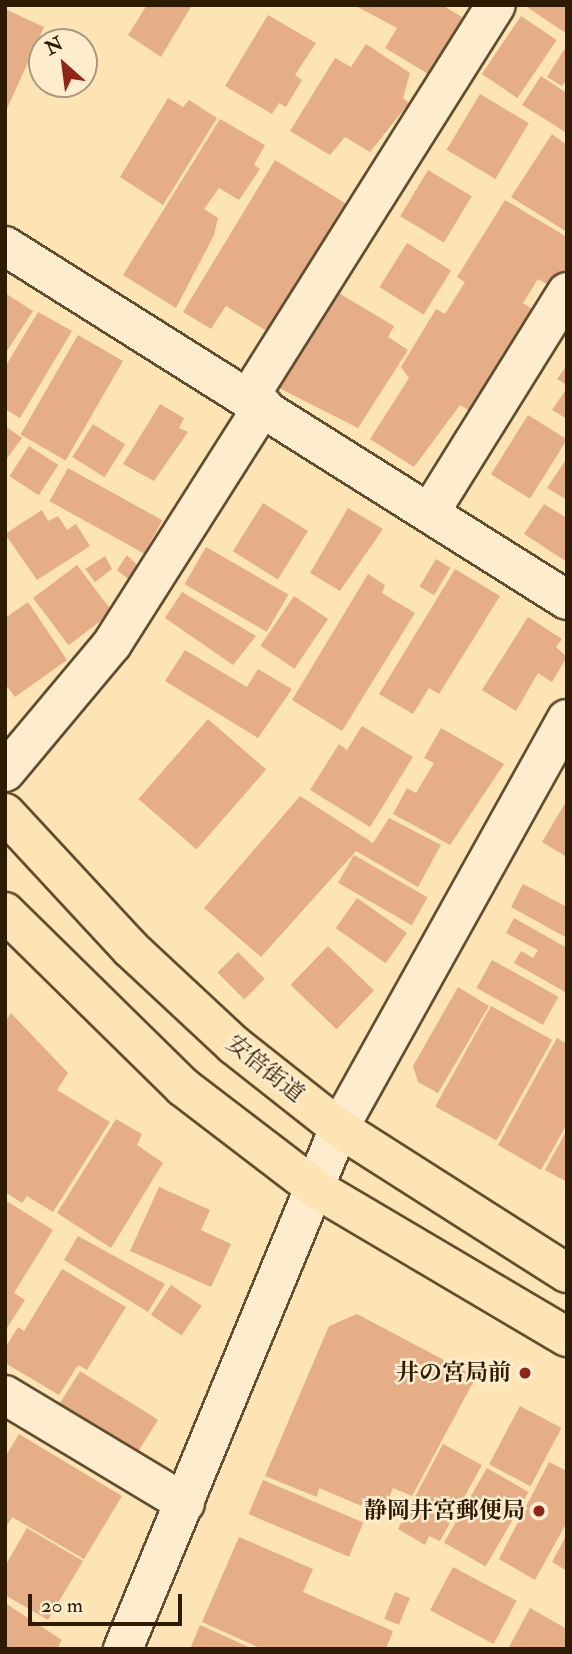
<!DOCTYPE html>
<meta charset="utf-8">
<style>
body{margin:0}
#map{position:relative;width:572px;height:1654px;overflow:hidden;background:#fce4b4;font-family:"IM FELL Double Pica","Noto Serif JP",serif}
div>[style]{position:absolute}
.building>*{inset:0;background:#e6ae87;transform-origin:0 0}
.roads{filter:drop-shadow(2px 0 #614e2f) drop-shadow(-2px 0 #614e2f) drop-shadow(0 2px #614e2f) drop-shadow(0 -2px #614e2f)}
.minor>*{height:38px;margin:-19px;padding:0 19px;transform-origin:19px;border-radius:19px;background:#fdedce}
.major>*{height:38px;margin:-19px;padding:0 19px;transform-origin:19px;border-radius:19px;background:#fce4b4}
.dots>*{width:19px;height:19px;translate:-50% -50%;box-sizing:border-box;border:4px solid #fdedce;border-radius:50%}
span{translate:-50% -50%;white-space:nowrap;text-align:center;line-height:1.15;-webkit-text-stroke:5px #fdedce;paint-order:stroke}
.street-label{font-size:23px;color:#2d1c03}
.poi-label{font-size:23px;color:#2d1c03;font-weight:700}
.right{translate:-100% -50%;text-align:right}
.frame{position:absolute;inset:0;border:7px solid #2d1c03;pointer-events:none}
.north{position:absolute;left:28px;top:28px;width:70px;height:70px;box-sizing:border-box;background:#fdedce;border:2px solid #aa997d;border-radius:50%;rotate:332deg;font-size:19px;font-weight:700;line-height:28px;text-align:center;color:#2d1c03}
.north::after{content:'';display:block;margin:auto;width:24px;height:32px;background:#8f2418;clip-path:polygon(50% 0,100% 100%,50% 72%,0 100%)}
.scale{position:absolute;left:28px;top:1594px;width:154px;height:32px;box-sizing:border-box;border:4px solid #2d1c03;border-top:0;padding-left:9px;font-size:21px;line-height:24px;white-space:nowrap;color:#2d1c03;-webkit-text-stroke:5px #fdedce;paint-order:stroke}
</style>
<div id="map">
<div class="building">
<div style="clip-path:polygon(147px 5px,192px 5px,161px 57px,128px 35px)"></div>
<div style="clip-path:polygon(354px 5px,442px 5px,465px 19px,430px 75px,385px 48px,397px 28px)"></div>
<div style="clip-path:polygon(524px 5px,567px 5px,567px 34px)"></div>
<div style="clip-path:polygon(5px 9px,44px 27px,5px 113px)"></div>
<div style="clip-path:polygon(268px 15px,316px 43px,295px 75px,302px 80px,286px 107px,279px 103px,272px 114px,225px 86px)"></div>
<div style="left:521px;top:16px;width:43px;height:70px;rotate:34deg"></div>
<div style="clip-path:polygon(366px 44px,410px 73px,403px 98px,409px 103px,370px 152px,345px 137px,330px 155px,290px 131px,335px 58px,351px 67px)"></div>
<div style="clip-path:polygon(567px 45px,567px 79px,562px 86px,547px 77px)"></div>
<div style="clip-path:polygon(541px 76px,567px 93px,567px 133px,522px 105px)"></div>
<div style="left:480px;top:94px;width:57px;height:65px;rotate:31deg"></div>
<div style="clip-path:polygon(168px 98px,183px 107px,189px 100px,217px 118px,163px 205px,120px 177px)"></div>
<div style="clip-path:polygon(220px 119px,265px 145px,254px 165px,260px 169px,239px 200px,219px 188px,204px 209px,218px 218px,214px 235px,176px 308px,123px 275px)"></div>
<div style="clip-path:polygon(552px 134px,567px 145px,567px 232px,511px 197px)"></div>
<div style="clip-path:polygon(275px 160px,348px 205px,270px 333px,226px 306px,211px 329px,183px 312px)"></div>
<div style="left:428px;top:170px;width:51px;height:54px;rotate:31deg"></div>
<div style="clip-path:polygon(505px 200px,567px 237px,567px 267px,554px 288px,538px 279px,523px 303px,537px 312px,473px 413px,460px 405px,414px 467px,370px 439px,409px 378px,401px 367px,436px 309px,445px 314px,465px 282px,457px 277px)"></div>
<div style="left:407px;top:243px;width:52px;height:52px;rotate:32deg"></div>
<div style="clip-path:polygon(337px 292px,394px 326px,388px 337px,408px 350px,358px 428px,277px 387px)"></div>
<div style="clip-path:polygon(5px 293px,33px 311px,5px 354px)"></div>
<div style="clip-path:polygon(38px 312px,72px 331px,20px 418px,5px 409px,5px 367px)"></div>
<div style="left:78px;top:335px;width:52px;height:115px;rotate:30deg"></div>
<div style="clip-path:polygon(567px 365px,567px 385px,557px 379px)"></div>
<div style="clip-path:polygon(567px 388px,567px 419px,552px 410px)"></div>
<div style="clip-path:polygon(160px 404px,184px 418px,179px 428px,188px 432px,154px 481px,123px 464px)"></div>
<div style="left:528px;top:415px;width:46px;height:70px;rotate:32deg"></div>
<div style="left:93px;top:424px;width:38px;height:39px;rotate:32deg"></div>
<div style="clip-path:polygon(5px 426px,22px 438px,5px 461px)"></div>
<div style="left:29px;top:446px;width:35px;height:36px;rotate:33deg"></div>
<div style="clip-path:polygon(567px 458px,567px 500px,547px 488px)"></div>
<div style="left:68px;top:468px;width:108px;height:38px;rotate:29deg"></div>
<div style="left:263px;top:503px;width:53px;height:57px;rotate:32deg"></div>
<div style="clip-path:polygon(544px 504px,567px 518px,567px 562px,524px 534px)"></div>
<div style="clip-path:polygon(348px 508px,383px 529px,340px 591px,310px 573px)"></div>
<div style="clip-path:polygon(42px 510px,48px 521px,58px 516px,67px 530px,76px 524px,90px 546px,37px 580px,5px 534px)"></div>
<div style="left:206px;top:547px;width:95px;height:43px;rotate:30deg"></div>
<div style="clip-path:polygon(127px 555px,138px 566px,128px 579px,117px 570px)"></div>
<div style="clip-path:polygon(105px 556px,112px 569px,95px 582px,85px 569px)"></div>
<div style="left:436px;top:559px;width:17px;height:32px;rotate:31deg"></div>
<div style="left:77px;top:565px;width:59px;height:55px;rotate:53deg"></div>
<div style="clip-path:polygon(455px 569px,500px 596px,439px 694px,429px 688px,413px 714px,379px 694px)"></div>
<div style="clip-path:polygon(368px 574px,385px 585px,382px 593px,415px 613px,342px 731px,292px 700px)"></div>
<div style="clip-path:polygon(182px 592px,256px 636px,233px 665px,165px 618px)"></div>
<div style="left:294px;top:596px;width:41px;height:60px;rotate:34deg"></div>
<div style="clip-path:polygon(28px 602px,67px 660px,15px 697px,5px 684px,5px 618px)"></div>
<div style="clip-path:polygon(528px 617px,562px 639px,556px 647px,567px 657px,552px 682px,538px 673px,516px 711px,482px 690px)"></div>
<div style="clip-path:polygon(185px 650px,247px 687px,258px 669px,292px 689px,258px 738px,165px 681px)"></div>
<div style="left:208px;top:719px;width:77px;height:106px;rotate:41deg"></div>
<div style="clip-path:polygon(362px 726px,413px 757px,370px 827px,310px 790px,339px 744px,347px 750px)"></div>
<div style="clip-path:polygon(441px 728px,504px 764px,450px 845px,393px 814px,407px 788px,416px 793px,434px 763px,424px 758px)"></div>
<div style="clip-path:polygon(300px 796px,373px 843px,389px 818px,441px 845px,418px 887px,356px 851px,261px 957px,204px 908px)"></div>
<div style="clip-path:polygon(567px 800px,567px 857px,542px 842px)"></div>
<div style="left:354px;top:855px;width:85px;height:32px;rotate:30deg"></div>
<div style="clip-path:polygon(523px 884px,567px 907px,567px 938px,511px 907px)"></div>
<div style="left:357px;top:898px;width:61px;height:37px;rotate:35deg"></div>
<div style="clip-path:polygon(514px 918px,567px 948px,567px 993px,514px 963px,521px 951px,533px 958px,538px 950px,506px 933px)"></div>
<div style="left:328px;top:946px;width:64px;height:54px;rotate:44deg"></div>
<div style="left:238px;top:952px;width:38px;height:29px;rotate:45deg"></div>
<div style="left:492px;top:960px;width:76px;height:32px;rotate:29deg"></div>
<div style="clip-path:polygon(458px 987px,489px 1006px,438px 1093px,418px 1082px,413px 1066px)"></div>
<div style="left:491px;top:1006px;width:70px;height:115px;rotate:29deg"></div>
<div style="clip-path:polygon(11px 1013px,68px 1073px,57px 1090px,110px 1122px,53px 1212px,27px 1196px,22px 1203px,5px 1192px,5px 1022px)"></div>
<div style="clip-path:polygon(557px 1038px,567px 1044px,567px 1124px,541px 1170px,498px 1145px)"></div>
<div style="clip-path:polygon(116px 1119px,142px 1134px,137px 1145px,163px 1163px,111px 1248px,57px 1213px)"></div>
<div style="clip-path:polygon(567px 1130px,567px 1182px,545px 1170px)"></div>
<div style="clip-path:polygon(159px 1187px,210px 1210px,201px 1230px,231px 1244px,211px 1287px,130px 1251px)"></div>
<div style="clip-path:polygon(5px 1200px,53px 1230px,14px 1293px,25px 1300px,5px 1331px)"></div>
<div style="clip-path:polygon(78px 1236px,165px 1284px,148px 1312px,64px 1260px)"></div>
<div style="clip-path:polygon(62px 1269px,126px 1307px,87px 1370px,78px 1365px,59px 1395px,5px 1363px,5px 1348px,18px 1327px,24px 1331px)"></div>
<div style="left:171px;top:1285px;width:37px;height:36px;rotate:34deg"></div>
<div style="clip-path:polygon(357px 1314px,476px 1377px,412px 1496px,393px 1488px,383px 1515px,319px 1488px,317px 1497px,265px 1476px,329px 1326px)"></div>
<div style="left:80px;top:1371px;width:92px;height:49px;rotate:32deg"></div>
<div style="left:520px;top:1406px;width:47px;height:66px;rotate:28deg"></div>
<div style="clip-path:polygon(19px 1434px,122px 1496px,84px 1559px,12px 1517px,5px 1529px,5px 1457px)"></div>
<div style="clip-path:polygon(443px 1444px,482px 1465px,440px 1541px,429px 1536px,425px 1545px,398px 1529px)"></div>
<div style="clip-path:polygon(549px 1462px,567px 1471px,567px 1522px,535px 1580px,499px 1559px)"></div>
<div style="left:487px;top:1468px;width:48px;height:86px;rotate:30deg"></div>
<div style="left:263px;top:1480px;width:109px;height:37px;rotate:23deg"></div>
<div style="clip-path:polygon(27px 1528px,83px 1561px,48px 1620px,5px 1595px,5px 1566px)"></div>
<div style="clip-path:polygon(567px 1534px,567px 1571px,552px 1562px)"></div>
<div style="clip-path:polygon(239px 1537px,313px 1569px,303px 1592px,393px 1631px,386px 1649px,262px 1649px,202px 1622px)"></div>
<div style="left:453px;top:1567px;width:72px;height:49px;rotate:28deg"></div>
<div style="left:395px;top:1592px;width:16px;height:29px;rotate:22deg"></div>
<div style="clip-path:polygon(5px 1603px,62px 1640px,57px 1649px,5px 1649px)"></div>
<div style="clip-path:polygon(530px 1608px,567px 1629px,567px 1649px,508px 1649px)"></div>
<div style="clip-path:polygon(200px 1625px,253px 1649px,190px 1649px)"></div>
</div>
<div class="roads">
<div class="minor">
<div style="left:5px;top:246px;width:664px;rotate:32.21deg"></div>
<div style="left:249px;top:397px;width:463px;rotate:-57.8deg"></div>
<div style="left:430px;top:512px;width:259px;rotate:-58.1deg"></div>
<div style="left:5px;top:772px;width:167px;rotate:-50.1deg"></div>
<div style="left:112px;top:644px;width:282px;rotate:-57.6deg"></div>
<div style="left:5px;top:1395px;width:210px;rotate:31deg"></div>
<div style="left:123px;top:1649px;width:564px;rotate:-67.48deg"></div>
<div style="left:339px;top:1128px;width:468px;rotate:-60.9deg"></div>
</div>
<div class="major">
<div style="left:5px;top:813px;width:185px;rotate:47.2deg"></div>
<div style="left:131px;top:949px;width:141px;rotate:43deg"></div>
<div style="left:234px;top:1045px;width:134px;rotate:38.3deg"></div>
<div style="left:339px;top:1128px;width:270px;rotate:32.5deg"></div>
<div style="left:5px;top:912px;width:250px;rotate:44.5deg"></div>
<div style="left:183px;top:1087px;width:166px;rotate:37.4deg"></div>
<div style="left:315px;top:1188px;width:293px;rotate:30.6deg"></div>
</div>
</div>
<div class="dots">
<div style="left:525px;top:1373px;background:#8f2418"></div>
<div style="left:539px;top:1511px;background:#8f2418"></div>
</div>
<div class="street-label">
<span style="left:265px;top:1069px;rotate:39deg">安倍街道</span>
</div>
<div class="poi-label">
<span class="right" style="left:511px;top:1373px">井の宮局前</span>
<span class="right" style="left:525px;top:1511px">静岡井宮郵便局</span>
</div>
<div class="frame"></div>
<div class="north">N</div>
<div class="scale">20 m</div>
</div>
